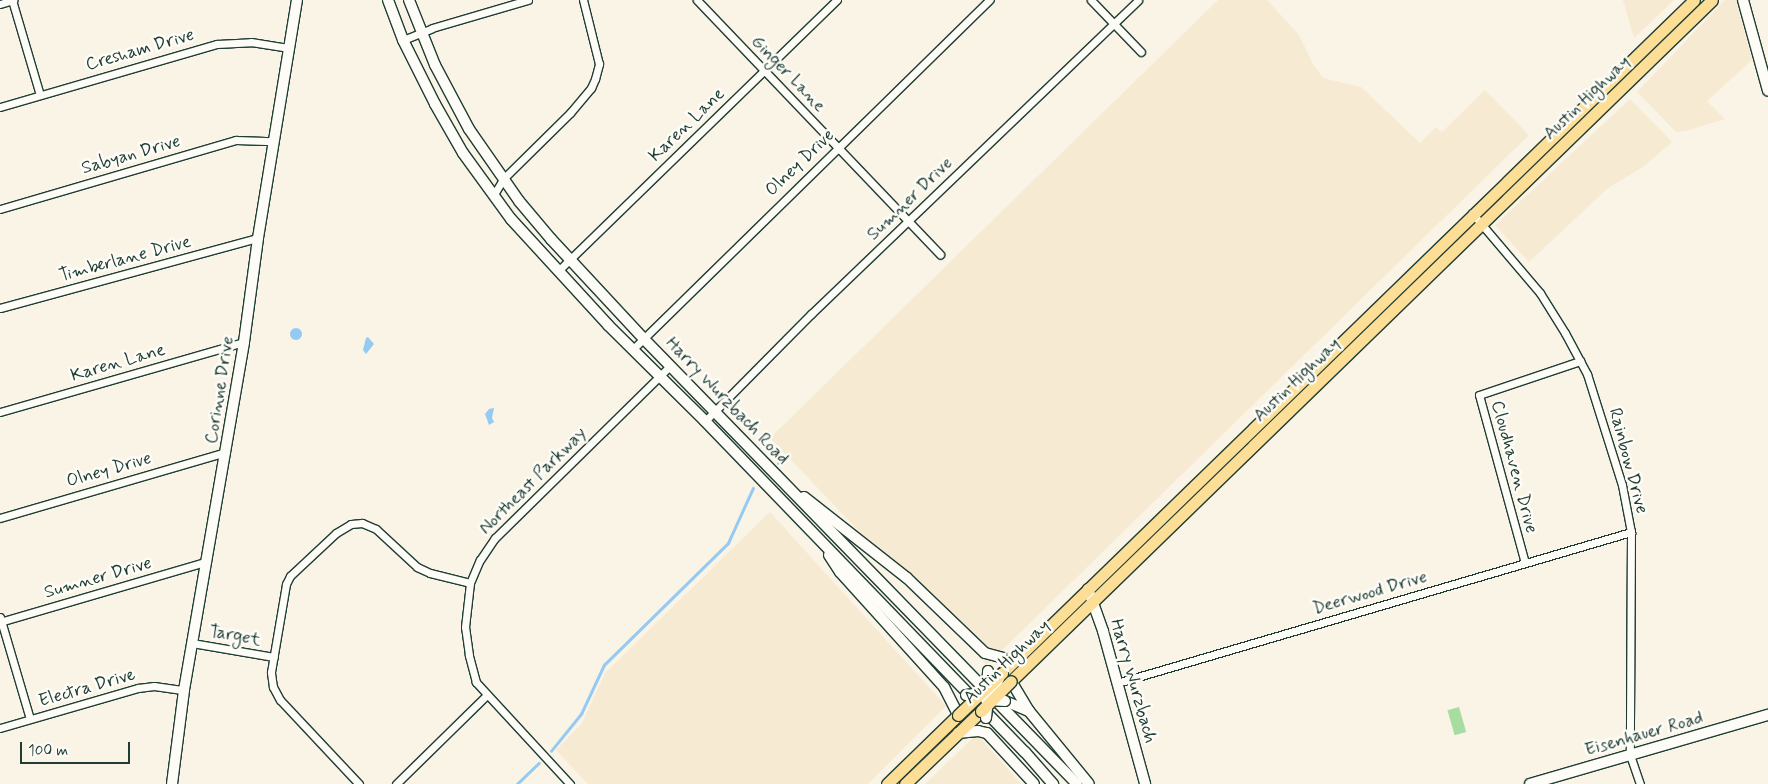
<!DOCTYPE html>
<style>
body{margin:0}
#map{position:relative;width:1768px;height:784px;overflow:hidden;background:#faf4e6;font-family:Mynerve,sans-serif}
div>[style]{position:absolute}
.built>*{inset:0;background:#f6ead2}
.green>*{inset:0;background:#a7dda0;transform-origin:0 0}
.water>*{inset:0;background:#95caf3}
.round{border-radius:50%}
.stream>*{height:2.5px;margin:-1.25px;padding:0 1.25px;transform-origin:1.25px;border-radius:1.25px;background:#95caf3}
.roads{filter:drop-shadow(1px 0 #1f3d34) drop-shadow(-1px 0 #1f3d34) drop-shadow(0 1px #1f3d34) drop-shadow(0 -1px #1f3d34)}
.street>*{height:7px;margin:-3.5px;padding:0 3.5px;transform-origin:3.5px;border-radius:3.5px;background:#fdfcf7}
.secondary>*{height:10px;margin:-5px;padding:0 5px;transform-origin:5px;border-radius:5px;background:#fdfcf7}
.primary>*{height:11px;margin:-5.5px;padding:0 5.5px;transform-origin:5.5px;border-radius:5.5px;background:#fdde96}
.bridges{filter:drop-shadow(1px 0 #1f3d34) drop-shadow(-1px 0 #1f3d34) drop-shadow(0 1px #1f3d34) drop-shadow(0 -1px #1f3d34)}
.secondary-bridge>*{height:10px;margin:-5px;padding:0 5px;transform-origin:5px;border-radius:5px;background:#fdfcf7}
.primary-bridge>*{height:11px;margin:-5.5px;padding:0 5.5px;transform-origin:5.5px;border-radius:5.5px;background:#fdde96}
span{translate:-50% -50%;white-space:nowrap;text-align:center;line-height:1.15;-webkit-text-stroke:5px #fdfcf7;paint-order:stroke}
.street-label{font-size:18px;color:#1f3d34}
.scale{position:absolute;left:20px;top:742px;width:110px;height:22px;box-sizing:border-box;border:2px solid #1f3d34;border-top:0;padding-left:6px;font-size:15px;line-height:18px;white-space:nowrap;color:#1f3d34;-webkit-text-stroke:4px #fdfcf7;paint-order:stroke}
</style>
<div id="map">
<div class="built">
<div style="clip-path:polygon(1218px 0,1267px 0,1299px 35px,1313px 64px,1323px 78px,1361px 87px,1420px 143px,1436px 127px,1442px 132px,1485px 90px,1529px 135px,987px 665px,770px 438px)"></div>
<div style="clip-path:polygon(1623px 0,1674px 0,1634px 38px)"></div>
<div style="clip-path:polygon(1725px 0,1736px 0,1752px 60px,1707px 101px,1725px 119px,1686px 131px,1676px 132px,1637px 92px)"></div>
<div style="clip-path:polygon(1630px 99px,1672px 142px,1643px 167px,1608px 188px,1529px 262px,1495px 225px)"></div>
<div style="clip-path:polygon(770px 512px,946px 706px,868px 784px,588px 784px,556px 750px,582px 723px,605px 673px)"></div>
<div style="clip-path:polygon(977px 734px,1021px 784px,925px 784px)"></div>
</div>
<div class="green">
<div style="left:1459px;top:707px;width:26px;height:12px;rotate:74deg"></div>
</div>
<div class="water">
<div class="round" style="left:290px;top:328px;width:12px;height:12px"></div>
<div style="clip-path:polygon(368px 337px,374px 344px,366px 354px,363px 350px,366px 338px)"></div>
<div style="clip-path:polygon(494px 408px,492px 418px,494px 422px,489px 425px,485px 414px,489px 409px)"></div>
</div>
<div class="stream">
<div style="left:778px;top:463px;width:8px;rotate:-45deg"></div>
<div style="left:551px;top:751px;width:48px;rotate:-51deg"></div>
<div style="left:581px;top:714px;width:54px;rotate:-64.9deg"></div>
<div style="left:604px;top:665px;width:174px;rotate:-44.5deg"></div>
<div style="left:728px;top:543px;width:60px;rotate:-65.6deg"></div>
<div style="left:517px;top:784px;width:30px;rotate:-44deg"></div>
</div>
<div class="roads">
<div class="street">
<div style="left:12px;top:0;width:99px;rotate:73.6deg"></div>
<div style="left:697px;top:0;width:352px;rotate:46.3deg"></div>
<div style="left:1091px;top:0;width:72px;rotate:46.1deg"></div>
<div style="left:0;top:4px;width:14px;rotate:-17deg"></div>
<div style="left:403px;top:40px;width:31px;rotate:-22deg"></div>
<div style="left:432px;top:28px;width:100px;rotate:-16.3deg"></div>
<div style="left:0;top:107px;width:226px;rotate:-16.2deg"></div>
<div style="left:217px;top:44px;width:34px;rotate:-3deg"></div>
<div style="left:251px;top:42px;width:39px;rotate:9deg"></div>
<div style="left:493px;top:196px;width:21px;rotate:-59deg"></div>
<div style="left:504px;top:178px;width:93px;rotate:-44.6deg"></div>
<div style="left:570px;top:113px;width:33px;rotate:-50deg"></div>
<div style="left:591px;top:88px;width:10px;rotate:-66deg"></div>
<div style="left:595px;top:79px;width:16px;rotate:-75deg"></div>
<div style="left:599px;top:64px;width:66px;rotate:-104deg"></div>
<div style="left:0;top:209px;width:246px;rotate:-16.3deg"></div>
<div style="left:236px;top:140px;width:37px;rotate:2deg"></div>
<div style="left:1472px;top:213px;width:105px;rotate:49.6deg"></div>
<div style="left:1540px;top:293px;width:47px;rotate:58deg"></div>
<div style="left:1565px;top:333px;width:47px;rotate:61.8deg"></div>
<div style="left:1587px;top:374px;width:116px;rotate:72.5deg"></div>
<div style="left:1622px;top:485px;width:48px;rotate:79.2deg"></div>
<div style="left:1631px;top:532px;width:223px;rotate:90.3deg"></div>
<div style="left:1630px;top:755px;width:31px;rotate:71deg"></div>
<div style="left:558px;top:271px;width:389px;rotate:-44.2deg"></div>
<div style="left:0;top:308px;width:267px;rotate:-15.2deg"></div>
<div style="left:633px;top:349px;width:499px;rotate:-44.4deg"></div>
<div style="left:0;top:412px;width:254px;rotate:-16deg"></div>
<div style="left:705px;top:421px;width:151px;rotate:-45.3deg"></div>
<div style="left:811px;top:314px;width:453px;rotate:-43.8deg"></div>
<div style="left:0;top:518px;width:235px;rotate:-16.3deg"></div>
<div style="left:1525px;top:563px;width:174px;rotate:-105.3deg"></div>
<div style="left:1479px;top:395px;width:107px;rotate:-18.6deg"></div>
<div style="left:0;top:617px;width:106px;rotate:73.6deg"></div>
<div style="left:0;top:622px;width:214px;rotate:-16.3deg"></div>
<div style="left:192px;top:643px;width:83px;rotate:9.7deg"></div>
<div style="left:1117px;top:683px;width:536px;rotate:-16.37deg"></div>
<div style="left:0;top:728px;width:144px;rotate:-16.2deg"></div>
<div style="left:138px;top:688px;width:16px;rotate:-7deg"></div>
<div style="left:154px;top:686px;width:30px;rotate:8deg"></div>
<div style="left:359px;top:784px;width:115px;rotate:-133.2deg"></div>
<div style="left:280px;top:700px;width:15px;rotate:-118deg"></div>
<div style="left:273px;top:687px;width:15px;rotate:-98deg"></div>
<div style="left:271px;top:672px;width:89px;rotate:-80.3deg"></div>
<div style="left:286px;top:584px;width:9px;rotate:-63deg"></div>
<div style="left:290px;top:576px;width:63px;rotate:-43.1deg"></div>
<div style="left:336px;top:533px;width:17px;rotate:-31deg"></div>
<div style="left:351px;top:524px;width:11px;rotate:-5deg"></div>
<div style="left:362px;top:523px;width:15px;rotate:23deg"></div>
<div style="left:376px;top:529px;width:56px;rotate:42.8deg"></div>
<div style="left:417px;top:567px;width:14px;rotate:25deg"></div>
<div style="left:430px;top:573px;width:41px;rotate:14deg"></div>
<div style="left:396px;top:784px;width:126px;rotate:-44.4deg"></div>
<div style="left:570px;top:784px;width:139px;rotate:-132.7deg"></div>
<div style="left:476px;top:682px;width:28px;rotate:-105deg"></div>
<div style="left:469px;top:655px;width:28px;rotate:-98deg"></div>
<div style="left:465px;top:627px;width:44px;rotate:-83.5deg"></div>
<div style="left:470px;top:583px;width:25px;rotate:-67deg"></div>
<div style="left:480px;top:560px;width:27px;rotate:-56deg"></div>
<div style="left:495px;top:538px;width:245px;rotate:-44.5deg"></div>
</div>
<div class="secondary">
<div style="left:388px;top:0;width:43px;rotate:69.4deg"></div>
<div style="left:403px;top:40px;width:72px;rotate:63.4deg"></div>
<div style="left:435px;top:104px;width:56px;rotate:60.3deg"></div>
<div style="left:463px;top:153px;width:82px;rotate:54deg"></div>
<div style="left:511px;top:219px;width:144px;rotate:47.5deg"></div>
<div style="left:608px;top:325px;width:136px;rotate:44.7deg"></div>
<div style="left:705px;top:421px;width:460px;rotate:46deg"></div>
<div style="left:1025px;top:752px;width:43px;rotate:48.8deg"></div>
<div style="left:409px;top:0;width:70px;rotate:68.2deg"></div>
<div style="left:435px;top:65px;width:72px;rotate:62deg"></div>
<div style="left:469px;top:129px;width:88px;rotate:55.2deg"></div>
<div style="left:519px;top:201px;width:50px;rotate:49.9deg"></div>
<div style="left:551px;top:239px;width:135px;rotate:47.1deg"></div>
<div style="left:643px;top:338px;width:622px;rotate:45.78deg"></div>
<div style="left:1743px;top:0;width:94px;rotate:74.6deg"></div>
<div style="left:804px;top:497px;width:131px;rotate:38.2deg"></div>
<div style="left:907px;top:578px;width:108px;rotate:43.9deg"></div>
<div style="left:985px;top:653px;width:30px;rotate:15deg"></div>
<div style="left:829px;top:555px;width:20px;rotate:57deg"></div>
<div style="left:840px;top:572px;width:155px;rotate:47.9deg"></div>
<div style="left:944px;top:687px;width:31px;rotate:63deg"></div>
<div style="left:1088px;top:589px;width:45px;rotate:70.3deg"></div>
<div style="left:1103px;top:631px;width:159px;rotate:74.6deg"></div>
<div style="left:1011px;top:681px;width:35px;rotate:59deg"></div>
<div style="left:1029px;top:711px;width:94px;rotate:50.6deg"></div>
<div style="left:1005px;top:701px;width:26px;rotate:23deg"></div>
<div style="left:958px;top:733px;width:20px;rotate:-6deg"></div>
<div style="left:978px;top:731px;width:9px;rotate:13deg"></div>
<div style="left:987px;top:733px;width:69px;rotate:47.3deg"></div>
<div style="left:172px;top:784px;width:95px;rotate:-82.7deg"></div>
<div style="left:184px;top:690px;width:353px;rotate:-80.2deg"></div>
<div style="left:244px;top:342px;width:105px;rotate:-82.3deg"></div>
<div style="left:258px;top:238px;width:241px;rotate:-80.7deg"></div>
<div style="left:1530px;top:784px;width:248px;rotate:-16.2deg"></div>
</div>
<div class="primary">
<div style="left:1002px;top:673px;width:965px;rotate:-44.2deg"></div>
<div style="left:1011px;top:681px;width:977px;rotate:-44.17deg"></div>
<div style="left:887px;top:784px;width:99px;rotate:-44.2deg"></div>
<div style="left:905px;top:784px;width:105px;rotate:-43.8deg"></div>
</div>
</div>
<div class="bridges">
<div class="secondary-bridge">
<div style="left:987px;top:691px;width:20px;rotate:-87deg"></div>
<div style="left:966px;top:695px;width:19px;rotate:-6deg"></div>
<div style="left:986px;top:700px;width:19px;rotate:3deg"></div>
<div style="left:986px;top:718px;width:18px;rotate:-84deg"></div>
<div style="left:988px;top:700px;width:25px;rotate:-63deg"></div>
</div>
<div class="primary-bridge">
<div style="left:981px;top:711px;width:42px;rotate:-45deg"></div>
<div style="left:958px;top:715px;width:61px;rotate:-43.7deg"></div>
</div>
</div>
<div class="street-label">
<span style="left:140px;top:50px;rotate:-16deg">Cresham Drive</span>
<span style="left:788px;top:74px;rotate:46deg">Ginger Lane</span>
<span style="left:1587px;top:98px;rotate:-44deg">Austin Highway</span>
<span style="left:687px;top:125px;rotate:-44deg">Karen Lane</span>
<span style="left:131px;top:155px;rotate:-16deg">Sabyan Drive</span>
<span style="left:800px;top:163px;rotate:-44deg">Olney Drive</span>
<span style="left:910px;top:199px;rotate:-44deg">Sumner Drive</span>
<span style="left:125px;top:259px;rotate:-15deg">Timberlane Drive</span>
<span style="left:118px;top:363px;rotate:-16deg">Karen Lane</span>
<span style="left:1297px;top:380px;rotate:-44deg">Austin Highway</span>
<span style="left:220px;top:390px;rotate:-81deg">Corinne Drive</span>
<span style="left:727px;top:401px;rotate:46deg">Harry Wurzbach Road</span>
<span style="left:1628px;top:461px;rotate:75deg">Rainbow Drive</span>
<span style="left:1514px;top:467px;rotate:75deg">Cloudhaven Drive</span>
<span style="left:109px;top:470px;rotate:-16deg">Olney Drive</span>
<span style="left:533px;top:481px;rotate:-45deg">Northeast Parkway</span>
<span style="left:98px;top:578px;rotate:-16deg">Sumner Drive</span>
<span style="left:1370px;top:593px;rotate:-16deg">Deerwood Drive</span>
<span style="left:235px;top:636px;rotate:10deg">Target</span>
<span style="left:1007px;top:662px;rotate:-44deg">Austin Highway</span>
<span style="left:1133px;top:681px;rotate:74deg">Harry Wurzbach</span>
<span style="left:87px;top:688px;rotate:-16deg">Electra Drive</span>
<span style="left:1644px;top:734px;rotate:-16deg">Eisenhauer Road</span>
</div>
<div class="scale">100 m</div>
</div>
